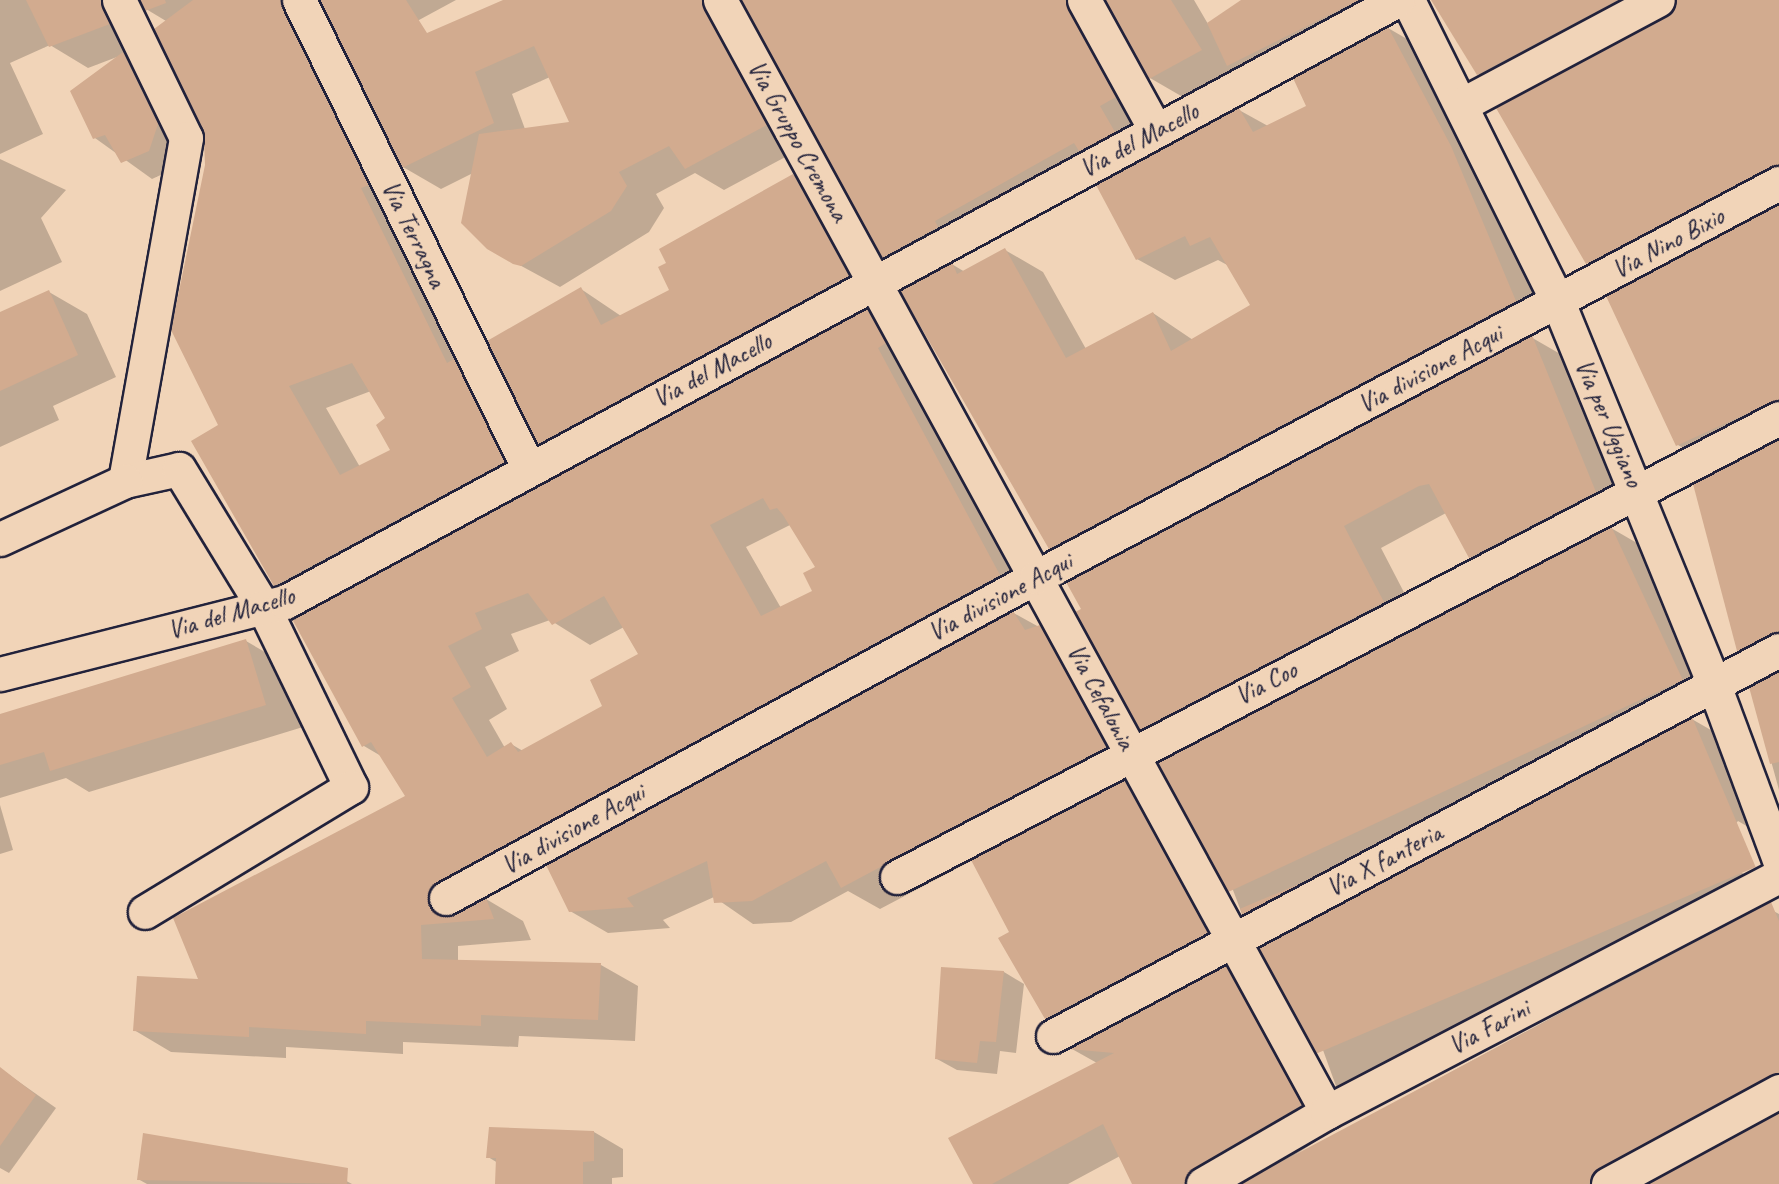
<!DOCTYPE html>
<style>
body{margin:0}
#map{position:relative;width:1779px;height:1184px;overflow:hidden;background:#f1d4b8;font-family:Caveat,sans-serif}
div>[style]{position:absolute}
.shadow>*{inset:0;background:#0003}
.building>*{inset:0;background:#d2ab8f;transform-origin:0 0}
.roads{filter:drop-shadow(2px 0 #22223b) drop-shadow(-2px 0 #22223b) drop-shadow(0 2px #22223b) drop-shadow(0 -2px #22223b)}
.minor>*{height:33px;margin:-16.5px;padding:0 16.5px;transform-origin:16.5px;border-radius:16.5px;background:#f1d4b8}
span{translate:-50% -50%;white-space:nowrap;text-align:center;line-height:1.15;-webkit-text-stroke:6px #f1d4b8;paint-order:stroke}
.street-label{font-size:26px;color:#22223b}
</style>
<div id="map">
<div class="shadow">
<div style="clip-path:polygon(evenodd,0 0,456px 0,371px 46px,325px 9px,317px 22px,336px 64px,304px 81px,356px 105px,542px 486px,579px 466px,539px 443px,581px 289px,621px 316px,671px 291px,793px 175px,831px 197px,886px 297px,864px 309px,904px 332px,1036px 597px,1010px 611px,1077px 648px,1143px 769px,1122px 780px,1162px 804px,1245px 955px,1223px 966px,1263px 989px,1338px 1127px,1281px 1164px,1701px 937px,1374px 1108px,1336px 1086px,1282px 937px,1242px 914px,1181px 752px,1141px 729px,1083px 610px,1091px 571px,1051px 548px,923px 280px,883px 257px,747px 7px,741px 13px,804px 147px,724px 190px,695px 173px,656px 194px,664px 208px,649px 232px,560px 287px,488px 248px,473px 173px,441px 189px,403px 167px,505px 0,1099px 0,1108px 5px,1105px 0,1194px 0,1208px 24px,1244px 0,1399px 0,1407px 15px,1266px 86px,1188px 100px,1150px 78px,1111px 7px,1103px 21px,1137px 127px,1153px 156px,1239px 110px,1268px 126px,1308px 107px,1388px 28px,1426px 50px,1553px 323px,1529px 336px,1569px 359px,1631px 511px,1508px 579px,1470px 557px,1446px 513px,1381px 548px,1422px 627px,1611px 528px,1649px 550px,1720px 702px,1690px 718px,1730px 741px,1772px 841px,1738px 821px,1715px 848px,1772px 900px,1762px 905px,1779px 914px,1779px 1184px,1134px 1184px,1120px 1156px,1068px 1184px,975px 1184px,1097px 1063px,1072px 1049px,1086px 1041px,1046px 1018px,1011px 933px,973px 860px,880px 909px,848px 891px,791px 922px,753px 924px,714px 897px,663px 920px,670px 928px,608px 933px,570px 911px,547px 865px,486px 899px,523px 921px,531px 940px,458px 946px,458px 961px,601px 965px,638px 986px,635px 1041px,519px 1036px,518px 1047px,403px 1042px,403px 1054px,286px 1047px,286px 1058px,171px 1052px,134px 1030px,200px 981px,407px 796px,381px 756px,364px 746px,368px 580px,313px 606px,275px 584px,220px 426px,206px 140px,166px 21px,146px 9px,137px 21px,147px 46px,124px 54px,153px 70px,178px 167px,152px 179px,95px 138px,117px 57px,88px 68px,50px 45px,10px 63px,43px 134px,0 154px,0 0,550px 77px,571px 123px,525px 129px,512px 94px,550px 77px,0 0,1108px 167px,1120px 174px,1137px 259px,1175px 280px,1218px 260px,1229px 266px,1252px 306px,1193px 340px,1153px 313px,1086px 349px,1043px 272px,1005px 250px,965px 272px,950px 263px,975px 249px,972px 243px,1108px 167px,0 0,371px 391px,387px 419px,392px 451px,360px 467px,326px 408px,371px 391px,0 0,790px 525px,817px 568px,814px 591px,781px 608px,746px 547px,790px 525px,0 0,550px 620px,590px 645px,624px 627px,640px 654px,604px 707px,523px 751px,511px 744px,505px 748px,489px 720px,507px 709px,485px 667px,519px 651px,511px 634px,550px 620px)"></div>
<div style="clip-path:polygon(1433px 0,1779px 0,1779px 436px,1715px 467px,1678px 445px,1628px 286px,1587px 263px,1519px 97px,1478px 74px)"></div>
<div style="clip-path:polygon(0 159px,66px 190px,41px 218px,62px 262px,0 291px)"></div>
<div style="clip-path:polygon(49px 292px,87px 314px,116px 377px,53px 406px,59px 420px,0 447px,0 314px)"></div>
<div style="clip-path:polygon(1779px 441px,1779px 790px,1751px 688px,1777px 672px,1738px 650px)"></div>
<div style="clip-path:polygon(246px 641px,284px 663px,303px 727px,89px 792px,66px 778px,0 798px,0 716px)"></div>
<div style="clip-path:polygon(0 805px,13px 850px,0 854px)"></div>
<div style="clip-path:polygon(943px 969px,1004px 972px,1024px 984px,1016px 1053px,1000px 1051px,997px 1074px,957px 1070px,937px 1059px)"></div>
<div style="clip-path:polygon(5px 1072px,56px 1108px,9px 1173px,0 1168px,0 1079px)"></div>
<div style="clip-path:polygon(594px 1132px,623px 1149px,623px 1177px,612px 1178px,612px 1184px,497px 1184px,498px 1163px,488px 1157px)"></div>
<div style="clip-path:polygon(337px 1176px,352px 1184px,147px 1184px,138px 1179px)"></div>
</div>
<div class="building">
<div style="clip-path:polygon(26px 0,100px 0,110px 24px,49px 47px)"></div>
<div style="clip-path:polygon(140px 0,165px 0,166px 3px,145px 11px)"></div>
<div style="clip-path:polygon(evenodd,193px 0,280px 0,369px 185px,361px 188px,447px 363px,454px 359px,505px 462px,274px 586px,191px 441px,218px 425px,171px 330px,205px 165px,204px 141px,154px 29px,193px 0,352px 363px,385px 418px,376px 425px,390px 450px,340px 475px,289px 386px,352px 363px)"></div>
<div style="clip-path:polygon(320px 0,406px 0,427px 33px,503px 0,701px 0,767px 125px,685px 169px,669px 146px,619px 172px,627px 186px,611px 211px,521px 266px,513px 264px,487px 249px,461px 223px,479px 134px,569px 122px,534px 46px,475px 72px,494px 123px,402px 168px)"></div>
<div style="clip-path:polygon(741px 0,1065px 0,1116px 97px,1100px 106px,1115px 132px,1079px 151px,1074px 143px,935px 221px,938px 227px,882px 258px)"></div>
<div style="clip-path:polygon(1105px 0,1171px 0,1202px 50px,1149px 79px)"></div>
<div style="clip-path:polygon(1241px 0,1359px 0,1227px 66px,1207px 23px)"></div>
<div style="clip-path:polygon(1431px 0,1618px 0,1477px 75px)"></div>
<div style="clip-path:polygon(1677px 0,1779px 0,1779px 164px,1586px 264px,1496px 108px,1667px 17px)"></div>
<div style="clip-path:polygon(1388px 27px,1451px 146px,1516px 301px,1049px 549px,900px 291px,952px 262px,957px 274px,1005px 248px,1066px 358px,1153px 312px,1171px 351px,1250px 305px,1210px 237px,1190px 246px,1185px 236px,1136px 260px,1096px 185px,1239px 108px,1253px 132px,1306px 106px,1293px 78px)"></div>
<div style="clip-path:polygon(123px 52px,158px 124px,149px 151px,121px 163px,105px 135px,93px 139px,70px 91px)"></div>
<div style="clip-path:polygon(793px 174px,849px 276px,538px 444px,487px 341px,581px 287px,601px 325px,669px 290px,658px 267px,666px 263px,659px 249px)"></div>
<div style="clip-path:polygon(1779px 204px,1779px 399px,1676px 446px,1606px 296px)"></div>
<div style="clip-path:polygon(49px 290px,78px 355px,0 391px,0 312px)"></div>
<div style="clip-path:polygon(evenodd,867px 309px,886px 343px,878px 348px,1000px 575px,430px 888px,429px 906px,437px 914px,454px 915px,486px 898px,494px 919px,421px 925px,422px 959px,601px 963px,598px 1020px,481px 1015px,481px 1026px,366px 1021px,366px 1034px,249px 1027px,249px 1037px,133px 1031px,137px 976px,198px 979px,173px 918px,405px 796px,371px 742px,362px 747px,292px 619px,867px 309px,763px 498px,770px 510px,777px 508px,783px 515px,815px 567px,803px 573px,812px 591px,761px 616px,710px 525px,763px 498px,867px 309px,528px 593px,552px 625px,604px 596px,638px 654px,590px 680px,602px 706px,518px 752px,511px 742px,487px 757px,452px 698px,471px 687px,448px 646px,482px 629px,475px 613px,528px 593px)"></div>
<div style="clip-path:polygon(1532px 335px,1596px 492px,1469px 558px,1429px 484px,1419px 486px,1344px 526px,1384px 602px,1140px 730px,1075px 612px,1081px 609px,1066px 582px)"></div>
<div style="clip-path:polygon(1779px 439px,1779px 631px,1737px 651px,1693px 484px)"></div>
<div style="left:1611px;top:526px;width:170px;height:511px;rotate:65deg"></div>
<div style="clip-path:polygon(1013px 611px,1025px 630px,1040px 625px,1106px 747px,841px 888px,826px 861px,752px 901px,714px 903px,707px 861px,627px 898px,634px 907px,569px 912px,546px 865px)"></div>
<div style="clip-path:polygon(246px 639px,266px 705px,50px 771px,44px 752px,0 765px,0 714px)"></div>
<div style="clip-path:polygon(1779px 671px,1779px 762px,1770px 764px,1749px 687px)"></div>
<div style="left:1692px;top:717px;width:163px;height:491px;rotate:67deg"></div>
<div style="clip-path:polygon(1124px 780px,1208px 933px,1045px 1019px,998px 938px,1009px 932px,971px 860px)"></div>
<div style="clip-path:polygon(1771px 902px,1779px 921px,1779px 1072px,1599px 1168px,1589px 1184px,1240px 1184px)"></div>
<div style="clip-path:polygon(1226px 965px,1302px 1105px,1194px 1168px,1184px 1184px,1132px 1184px,1103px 1124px,992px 1184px,973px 1184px,948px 1138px,1114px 1053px,1069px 1049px)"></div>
<div style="clip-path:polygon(941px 967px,1004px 971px,996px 1042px,980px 1041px,977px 1063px,935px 1059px)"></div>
<div style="clip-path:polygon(0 1067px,36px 1095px,0 1146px)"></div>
<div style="clip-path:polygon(1779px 1112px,1779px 1184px,1647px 1184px)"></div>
<div style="clip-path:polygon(489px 1127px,594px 1131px,594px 1161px,583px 1162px,583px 1184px,495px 1184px,496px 1158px,486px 1158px)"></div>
<div style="clip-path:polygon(143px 1133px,348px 1168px,347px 1184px,137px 1180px)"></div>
</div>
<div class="roads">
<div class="minor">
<div style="left:119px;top:0;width:153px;rotate:64.1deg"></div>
<div style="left:186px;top:138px;width:348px;rotate:100.1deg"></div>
<div style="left:125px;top:481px;width:55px;rotate:-12.5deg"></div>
<div style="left:179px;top:469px;width:163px;rotate:58.6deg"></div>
<div style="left:264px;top:608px;width:199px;rotate:64.1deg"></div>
<div style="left:351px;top:787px;width:241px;rotate:148.8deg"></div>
<div style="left:299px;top:0;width:522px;rotate:63.88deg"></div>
<div style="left:720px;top:0;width:1267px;rotate:61.37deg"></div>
<div style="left:1084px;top:0;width:149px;rotate:61.2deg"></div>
<div style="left:1408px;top:0;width:337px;rotate:63.6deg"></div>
<div style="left:1558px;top:302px;width:414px;rotate:67.8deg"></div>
<div style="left:1714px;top:685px;width:187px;rotate:69.6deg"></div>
<div style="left:1461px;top:105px;width:223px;rotate:-28.1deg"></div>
<div style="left:0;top:539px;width:138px;rotate:-24.9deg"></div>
<div style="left:0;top:674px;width:294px;rotate:-14.2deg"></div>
<div style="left:285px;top:602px;width:1265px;rotate:-28.41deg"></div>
<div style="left:897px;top:877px;width:994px;rotate:-27.49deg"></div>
<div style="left:446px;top:898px;width:672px;rotate:-28.55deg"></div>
<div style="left:1036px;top:577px;width:841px;rotate:-27.94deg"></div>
<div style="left:1053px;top:1036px;width:822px;rotate:-28deg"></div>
<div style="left:1203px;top:1184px;width:143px;rotate:-30.1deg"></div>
<div style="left:1327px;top:1112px;width:510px;rotate:-27.57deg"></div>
<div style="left:1608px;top:1184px;width:195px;rotate:-28.5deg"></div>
</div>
</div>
<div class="street-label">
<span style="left:1139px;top:140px;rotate:-28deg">Via del Macello</span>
<span style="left:798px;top:141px;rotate:61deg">Via Gruppo Cremona</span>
<span style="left:414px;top:234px;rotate:64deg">Via Terragna</span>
<span style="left:1668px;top:243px;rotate:-28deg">Via Nino Bixio</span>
<span style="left:1430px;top:369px;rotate:-28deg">Via divisione Acqui</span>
<span style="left:712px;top:370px;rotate:-28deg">Via del Macello</span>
<span style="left:1609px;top:423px;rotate:67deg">Via per Uggiano</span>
<span style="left:1000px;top:597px;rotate:-28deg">Via divisione Acqui</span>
<span style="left:231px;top:613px;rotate:-16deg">Via del Macello</span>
<span style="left:1266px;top:683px;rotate:-27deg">Via Coo</span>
<span style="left:1101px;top:697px;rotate:62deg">Via Cefalonia</span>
<span style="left:573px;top:829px;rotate:-29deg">Via divisione Acqui</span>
<span style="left:1384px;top:860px;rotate:-28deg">Via X fanteria</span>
<span style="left:1489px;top:1027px;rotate:-28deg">Via Farini</span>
</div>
</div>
